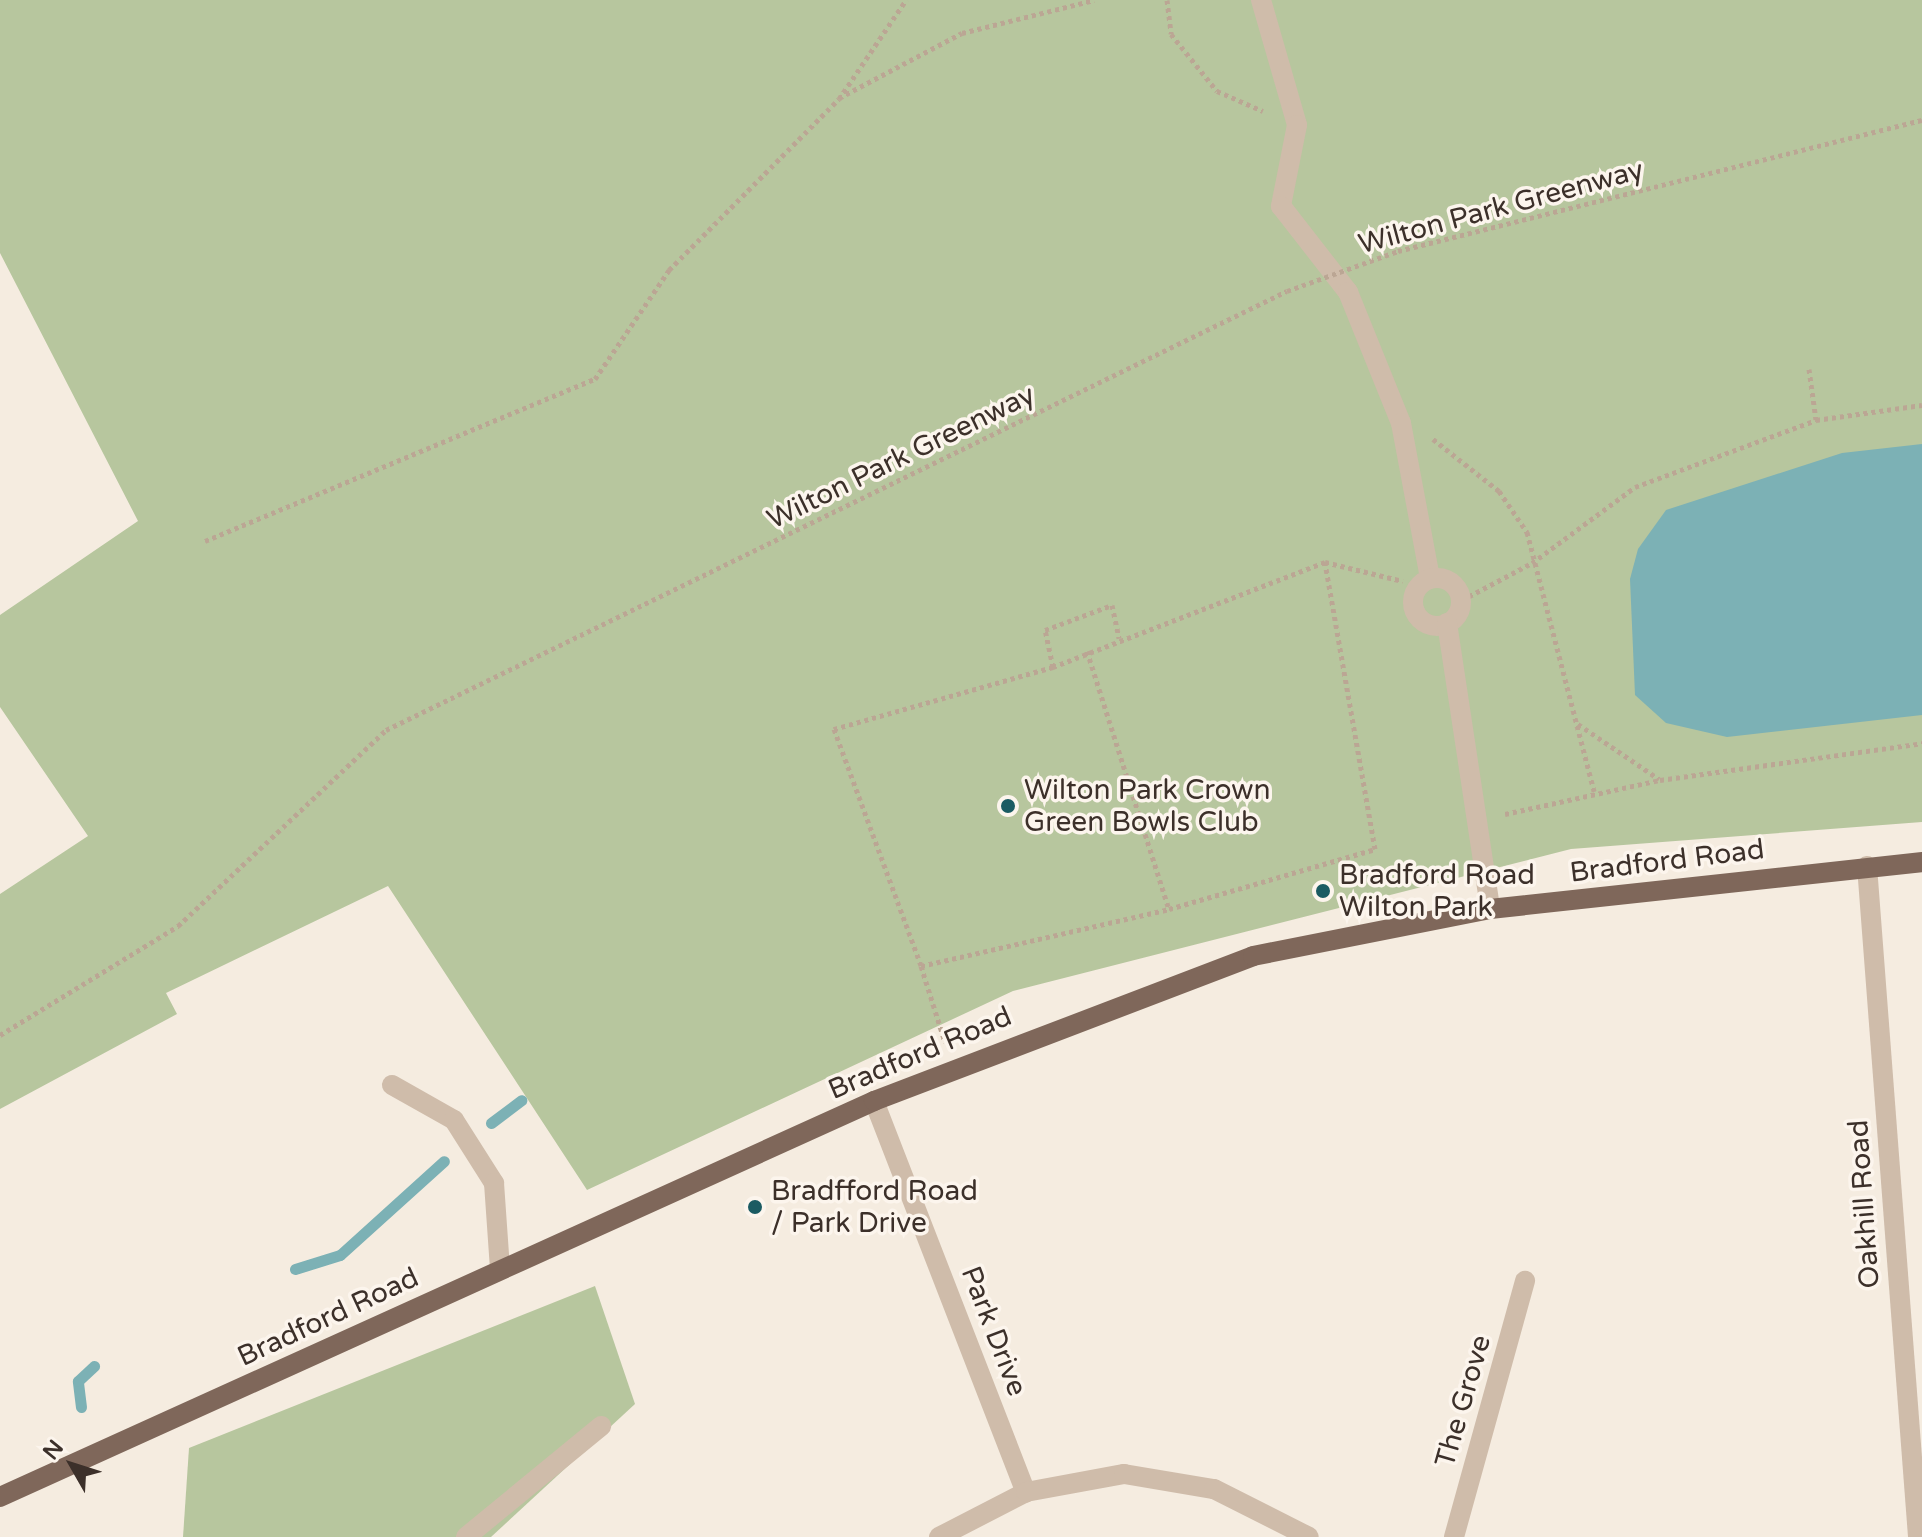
<!DOCTYPE html>
<style>
body{margin:0}
#map{position:relative;width:1922px;height:1537px;overflow:hidden;background:#f5ece0;font-family:"Varela Round",sans-serif}
div>[style]{position:absolute}
.green>*{inset:0;background:#b7c69e}
.water>*{inset:0;background:#7cb1b5}
.stream>*{height:11px;margin:-5.5px;padding:0 5.5px;transform-origin:5.5px;border-radius:5.5px;background:#7cb1b5}
.path>*{height:5px;margin-top:-2.5px;transform-origin:0;background:repeating-linear-gradient(90deg,#bba694 0 4px,transparent 0 8px)}
.minor>*{height:20px;margin:-10px;padding:0 10px;transform-origin:10px;border-radius:10px;background:#cfbcaa}
.minor>.ring{margin:-10px;padding:0;box-sizing:content-box;background:none;border:20px solid #cfbcaa;border-radius:50%}
.major>*{height:20px;margin:-10px;padding:0 10px;transform-origin:10px;border-radius:10px;background:#7f675a}
.path-bridge>*{height:5px;margin-top:-2.5px;transform-origin:0;background:repeating-linear-gradient(90deg,#bba694 0 4px,transparent 0 8px)}
.dots>*{width:22px;height:22px;translate:-50% -50%;box-sizing:border-box;border:4px solid #fcf5ed;border-radius:50%}
span{translate:-50% -50%;white-space:nowrap;text-align:center;line-height:1.15;-webkit-text-stroke:7px #fcf5ed;paint-order:stroke}
.street-label{font-size:28px;color:#3c302a}
.poi-label{font-size:28px;color:#3c302a}
.left{translate:0 -50%;text-align:left}
.north{position:absolute;left:32px;top:1425px;width:80px;height:80px;-webkit-text-stroke:6px #fcf5ed;paint-order:stroke;rotate:309deg;font-size:22px;font-weight:700;line-height:32px;text-align:center;color:#3c302a}
.north::after{content:'';display:block;margin:auto;width:28px;height:36px;background:#3c302a;clip-path:polygon(50% 0,100% 100%,50% 72%,0 100%)}
</style>
<div id="map">
<div class="green">
<div style="clip-path:polygon(0 0,1922px 0,1922px 822px,1571px 849px,1013px 991px,587px 1190px,388px 886px,166px 993px,177px 1014px,0 1109px,0 894px,88px 836px,0 707px,0 615px,138px 521px,0 253px)"></div>
<div style="clip-path:polygon(595px 1286px,635px 1404px,491px 1537px,183px 1537px,189px 1448px)"></div>
</div>
<div class="water">
<div style="clip-path:polygon(1922px 444px,1922px 715px,1727px 737px,1666px 723px,1635px 695px,1630px 579px,1638px 549px,1666px 510px,1842px 453px)"></div>
</div>
<div class="stream">
<div style="left:491px;top:1123px;width:38px;rotate:-37deg"></div>
<div style="left:295px;top:1269px;width:47px;rotate:-17.3deg"></div>
<div style="left:340px;top:1255px;width:140px;rotate:-42.1deg"></div>
<div style="left:81px;top:1407px;width:26px;rotate:-97deg"></div>
<div style="left:78px;top:1381px;width:22px;rotate:-43deg"></div>
</div>
<div class="path">
<div style="left:1167px;top:0;width:34px;rotate:83deg"></div>
<div style="left:1171px;top:34px;width:73px;rotate:51.1deg"></div>
<div style="left:1217px;top:91px;width:50px;rotate:23.5deg"></div>
<div style="left:839px;top:98px;width:139px;rotate:-27.9deg"></div>
<div style="left:962px;top:33px;width:136px;rotate:-14deg"></div>
<div style="left:1398px;top:251px;width:540px;rotate:-14.04deg"></div>
<div style="left:1809px;top:369px;width:51px;rotate:82.2deg"></div>
<div style="left:1433px;top:439px;width:84px;rotate:38.2deg"></div>
<div style="left:1499px;top:491px;width:50px;rotate:55.7deg"></div>
<div style="left:1527px;top:532px;width:268px;rotate:75.5deg"></div>
<div style="left:205px;top:541px;width:422px;rotate:-22.6deg"></div>
<div style="left:595px;top:379px;width:132px;rotate:-55.8deg"></div>
<div style="left:669px;top:270px;width:241px;rotate:-45.2deg"></div>
<div style="left:839px;top:99px;width:120px;rotate:-55.9deg"></div>
<div style="left:1325px;top:562px;width:292px;rotate:158.9deg"></div>
<div style="left:1053px;top:667px;width:228px;rotate:164.2deg"></div>
<div style="left:834px;top:729px;width:252px;rotate:69.8deg"></div>
<div style="left:921px;top:966px;width:254px;rotate:-12.9deg"></div>
<div style="left:1169px;top:909px;width:215px;rotate:-16.2deg"></div>
<div style="left:1375px;top:849px;width:291px;rotate:-99.9deg"></div>
<div style="left:1325px;top:562px;width:80px;rotate:13.7deg"></div>
<div style="left:1462px;top:600px;width:79px;rotate:-27.9deg"></div>
<div style="left:1532px;top:563px;width:128px;rotate:-36.4deg"></div>
<div style="left:1635px;top:487px;width:193px;rotate:-20.3deg"></div>
<div style="left:1816px;top:420px;width:107px;rotate:-8.1deg"></div>
<div style="left:1087px;top:651px;width:271px;rotate:72.4deg"></div>
<div style="left:1053px;top:667px;width:38px;rotate:-102deg"></div>
<div style="left:1045px;top:630px;width:72px;rotate:-20.5deg"></div>
<div style="left:1112px;top:605px;width:34px;rotate:78deg"></div>
<div style="left:1578px;top:724px;width:98px;rotate:34.2deg"></div>
<div style="left:1505px;top:814px;width:159px;rotate:-12.4deg"></div>
<div style="left:1660px;top:780px;width:265px;rotate:-8deg"></div>
<div style="left:921px;top:966px;width:80px;rotate:72.5deg"></div>
<div style="left:0;top:1035px;width:209px;rotate:-31.5deg"></div>
<div style="left:178px;top:926px;width:286px;rotate:-43.3deg"></div>
<div style="left:386px;top:730px;width:1002px;rotate:-25.98deg"></div>
</div>
<div class="minor">
<div style="left:1261px;top:0;width:130px;rotate:73.9deg"></div>
<div style="left:1297px;top:125px;width:83px;rotate:101.2deg"></div>
<div style="left:1281px;top:206px;width:109px;rotate:52.1deg"></div>
<div style="left:1348px;top:292px;width:141px;rotate:68deg"></div>
<div style="left:1401px;top:423px;width:158px;rotate:79.4deg"></div>
<div class="ring" style="left:1413px;top:578px;width:28px;height:28px"></div>
<div style="left:1447px;top:623px;width:289px;rotate:81.4deg"></div>
<div style="left:1867px;top:866px;width:673px;rotate:85.65deg"></div>
<div style="left:392px;top:1085px;width:71px;rotate:29.4deg"></div>
<div style="left:454px;top:1120px;width:75px;rotate:57.6deg"></div>
<div style="left:494px;top:1183px;width:86px;rotate:86deg"></div>
<div style="left:874px;top:1101px;width:420px;rotate:68.8deg"></div>
<div style="left:466px;top:1537px;width:175px;rotate:-39.4deg"></div>
<div style="left:939px;top:1537px;width:98px;rotate:-27.3deg"></div>
<div style="left:1026px;top:1492px;width:100px;rotate:-10.4deg"></div>
<div style="left:1124px;top:1474px;width:91px;rotate:9.5deg"></div>
<div style="left:1214px;top:1489px;width:106px;rotate:26.8deg"></div>
<div style="left:1454px;top:1537px;width:266px;rotate:-74.5deg"></div>
</div>
<div class="major">
<div style="left:0;top:1497px;width:960px;rotate:-24.37deg"></div>
<div style="left:874px;top:1101px;width:406px;rotate:-20.9deg"></div>
<div style="left:1253px;top:956px;width:242px;rotate:-11.2deg"></div>
<div style="left:1490px;top:909px;width:435px;rotate:-6.2deg"></div>
</div>
<div class="path-bridge">
<div style="left:1287px;top:291px;width:118px;rotate:-19.8deg"></div>
</div>
<div class="dots">
<div style="left:1008px;top:806px;background:#1b5b62"></div>
<div style="left:1323px;top:891px;background:#1b5b62"></div>
<div style="left:755px;top:1207px;background:#1b5b62"></div>
</div>
<div class="street-label">
<span style="left:1501px;top:207px;rotate:-15deg">Wilton Park Greenway</span>
<span style="left:901px;top:457px;rotate:-26deg">Wilton Park Greenway</span>
<span style="left:1667px;top:861px;rotate:-7deg">Bradford Road</span>
<span style="left:920px;top:1053px;rotate:-23deg">Bradford Road</span>
<span style="left:1864px;top:1204px;rotate:-94deg">Oakhill Road</span>
<span style="left:328px;top:1317px;rotate:-25deg">Bradford Road</span>
<span style="left:994px;top:1331px;rotate:69deg">Park Drive</span>
<span style="left:1463px;top:1401px;rotate:-74deg">The Grove</span>
</div>
<div class="poi-label">
<span class="left" style="left:1024px;top:806px">Wilton Park Crown<br>Green Bowls Club</span>
<span class="left" style="left:1339px;top:891px">Bradford Road<br>Wilton Park</span>
<span class="left" style="left:771px;top:1207px">Bradfford Road<br>/ Park Drive</span>
</div>
<div class="north">N</div>
</div>
